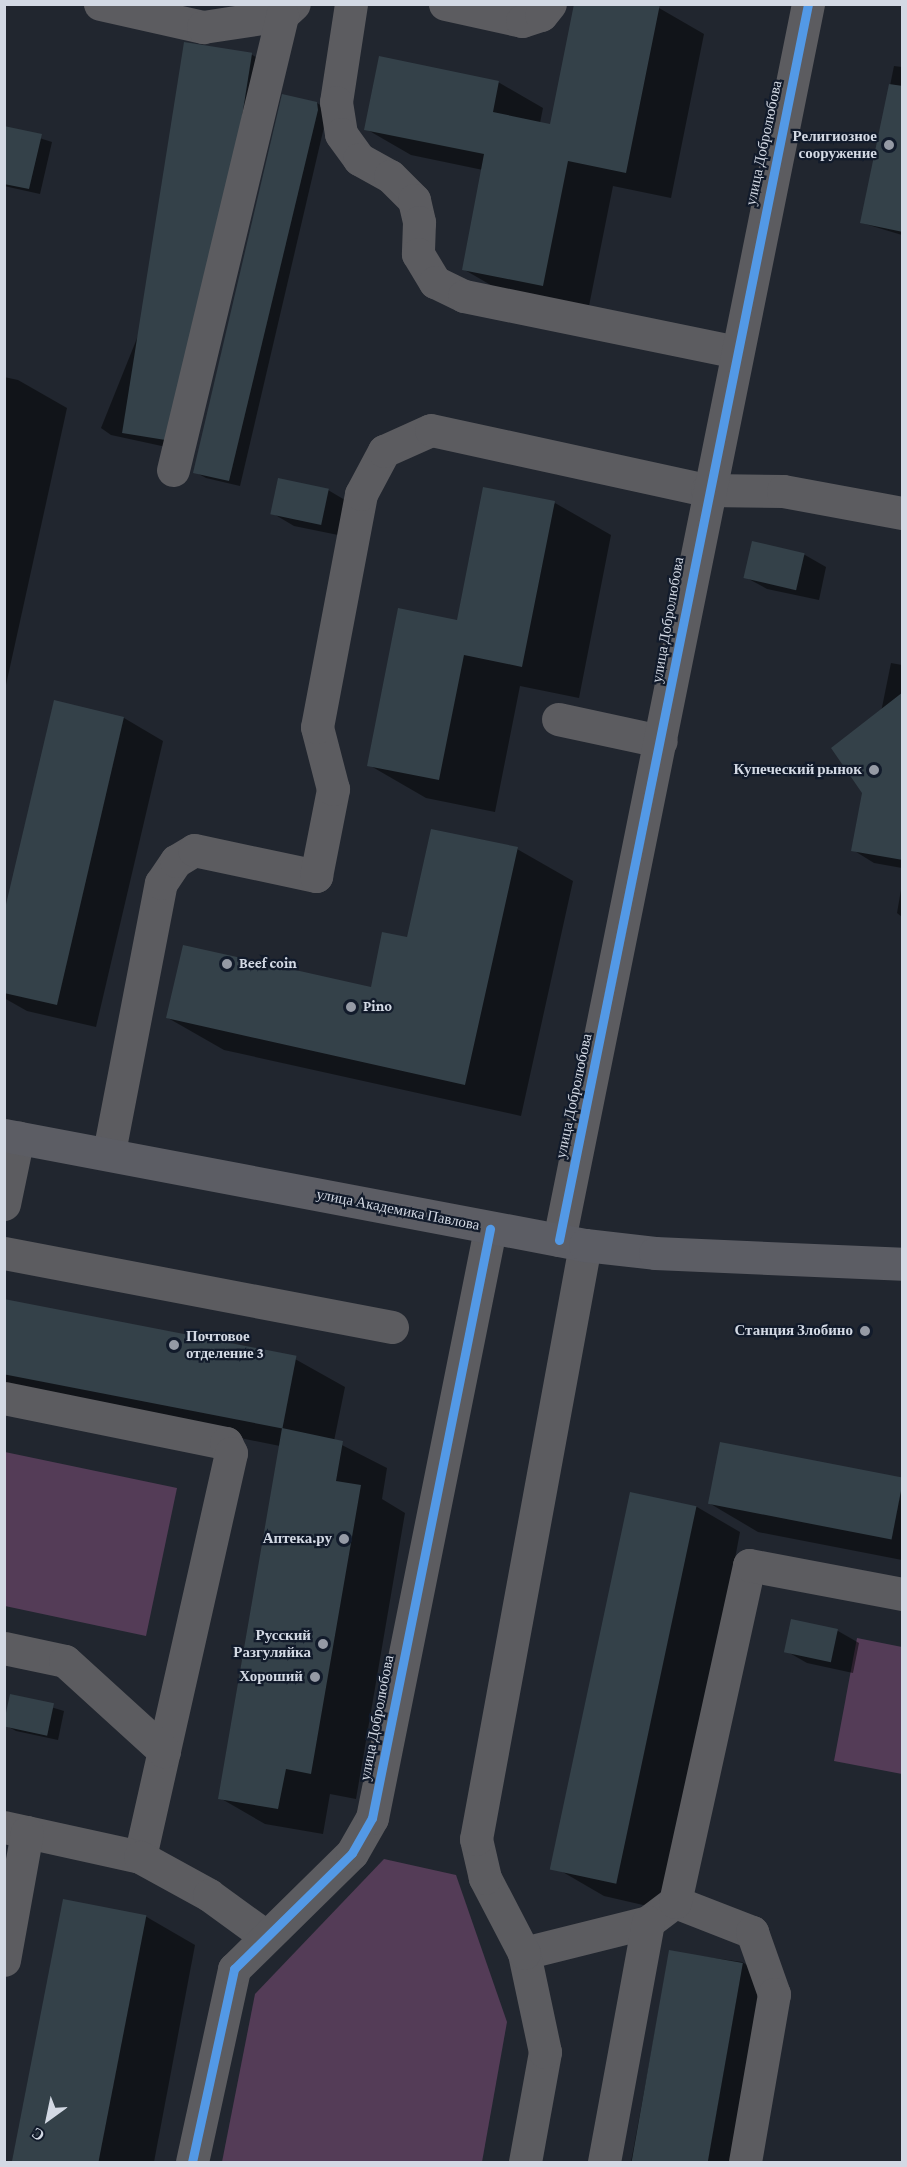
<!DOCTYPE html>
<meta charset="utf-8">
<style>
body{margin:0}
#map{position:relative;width:907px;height:2167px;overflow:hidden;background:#21262f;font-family:"Crimson Pro",serif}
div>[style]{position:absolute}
.green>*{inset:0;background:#543c57}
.shadow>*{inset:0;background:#0007}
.building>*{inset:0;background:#344149;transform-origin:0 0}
.minor>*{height:33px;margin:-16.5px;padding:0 16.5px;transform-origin:16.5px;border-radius:16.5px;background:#5c5c60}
.major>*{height:33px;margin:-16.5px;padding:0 16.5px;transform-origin:16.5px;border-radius:16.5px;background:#5c5d64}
.cycleway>*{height:9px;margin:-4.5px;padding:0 4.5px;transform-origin:4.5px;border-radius:4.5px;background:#5399e6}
.dots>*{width:16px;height:16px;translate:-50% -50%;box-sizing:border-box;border:3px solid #121b2b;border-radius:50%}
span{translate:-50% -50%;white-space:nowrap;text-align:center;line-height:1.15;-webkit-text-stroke:4.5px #121b2b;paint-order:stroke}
.poi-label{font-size:15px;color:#d3d9e4;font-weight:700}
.right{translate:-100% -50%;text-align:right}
.left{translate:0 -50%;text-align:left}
.street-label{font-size:15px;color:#d3d9e4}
.frame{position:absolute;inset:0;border:6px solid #d3d9e4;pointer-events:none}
.north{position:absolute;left:18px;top:2089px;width:60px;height:60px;-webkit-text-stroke:4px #121b2b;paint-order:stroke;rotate:213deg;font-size:16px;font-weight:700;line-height:24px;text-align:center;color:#d3d9e4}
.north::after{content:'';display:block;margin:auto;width:21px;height:27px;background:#d3d9e4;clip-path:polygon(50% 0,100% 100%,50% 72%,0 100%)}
</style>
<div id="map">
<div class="green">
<div style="clip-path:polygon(5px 1452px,177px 1488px,146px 1636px,5px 1606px)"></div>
<div style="clip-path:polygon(857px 1638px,902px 1647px,902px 1774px,834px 1761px)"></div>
<div style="clip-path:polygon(384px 1859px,456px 1875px,507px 2022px,482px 2162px,222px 2162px,255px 1994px)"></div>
</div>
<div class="shadow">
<div style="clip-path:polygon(659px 8px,704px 34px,671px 198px,613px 186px,588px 311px,508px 295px,463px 269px,483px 170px,411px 155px,366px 129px,498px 82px,543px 108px,540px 123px,551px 126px)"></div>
<div style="clip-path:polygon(251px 54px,262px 61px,171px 448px,111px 435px,101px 428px)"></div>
<div style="clip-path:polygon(894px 66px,902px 67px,902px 235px,862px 223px)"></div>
<div style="clip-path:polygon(317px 103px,328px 110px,240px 486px,206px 478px,195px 472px)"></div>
<div style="clip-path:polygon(4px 127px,52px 142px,40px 194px,4px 186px)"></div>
<div style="clip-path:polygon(4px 377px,18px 380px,67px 408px,4px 694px)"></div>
<div style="clip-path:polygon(328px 490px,350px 503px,343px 536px,294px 526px,272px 513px)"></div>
<div style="clip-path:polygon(555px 503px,611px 535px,579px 698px,520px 686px,495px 812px,426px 798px,369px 765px,458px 621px)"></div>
<div style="clip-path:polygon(805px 555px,826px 567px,819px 600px,767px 589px,745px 577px)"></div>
<div style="clip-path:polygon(891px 663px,902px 665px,902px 868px,874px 863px,853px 850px)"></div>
<div style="clip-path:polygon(55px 702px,124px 718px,163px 741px,96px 1027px,27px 1011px,4px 998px,4px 920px)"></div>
<div style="clip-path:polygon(517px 849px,573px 881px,521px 1116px,224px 1050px,168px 1018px,372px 989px,408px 939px)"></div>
<div style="clip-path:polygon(902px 884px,902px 917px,897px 913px)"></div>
<div style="clip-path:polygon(4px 1301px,295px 1359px,345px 1387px,334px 1441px,387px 1468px,382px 1499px,405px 1513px,356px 1799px,330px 1794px,323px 1834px,265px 1824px,220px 1798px,280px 1446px,4px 1390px)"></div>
<div style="clip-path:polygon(902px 1479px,902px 1560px,758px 1532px,709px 1503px)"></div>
<div style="clip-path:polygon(632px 1494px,697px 1507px,740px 1532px,669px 1911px,604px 1896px,561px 1871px)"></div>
<div style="clip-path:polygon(838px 1631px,859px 1643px,853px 1673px,807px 1663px,786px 1651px)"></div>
<div style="clip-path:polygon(11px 1695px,64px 1711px,58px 1740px,16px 1731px,5px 1725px)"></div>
<div style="clip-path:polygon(145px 1916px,195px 1945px,154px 2162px,15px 2162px)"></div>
<div style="clip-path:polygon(670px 1952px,742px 1962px,787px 1988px,753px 2162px,631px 2162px)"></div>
</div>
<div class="building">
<div style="clip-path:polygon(574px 4px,660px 4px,626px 173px,568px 161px,543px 286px,462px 270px,484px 154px,364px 130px,379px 56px,499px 81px,493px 112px,550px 124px)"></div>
<div style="left:184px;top:42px;width:69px;height:396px;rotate:9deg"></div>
<div style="clip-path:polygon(889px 84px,903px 86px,903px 232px,860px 223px)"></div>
<div style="clip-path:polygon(282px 94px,317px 102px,318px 110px,229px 481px,193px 473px)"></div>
<div style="clip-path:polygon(4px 126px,42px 134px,29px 189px,4px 184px)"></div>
<div style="left:278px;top:478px;width:52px;height:37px;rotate:12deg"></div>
<div style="clip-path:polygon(483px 487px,555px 501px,522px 667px,464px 655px,439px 780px,367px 766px,398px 608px,457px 620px)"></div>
<div style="left:752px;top:541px;width:54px;height:38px;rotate:13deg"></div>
<div style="clip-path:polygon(903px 692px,903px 860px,851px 851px,862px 793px,831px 748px)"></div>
<div style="clip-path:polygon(54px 700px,124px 717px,57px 1005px,4px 993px,4px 913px)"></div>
<div style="clip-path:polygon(431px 829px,518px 847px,465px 1085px,166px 1018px,183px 945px,371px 987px,382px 932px,407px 937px)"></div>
<div style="left:4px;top:1299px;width:298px;height:74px;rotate:11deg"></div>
<div style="clip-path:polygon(282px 1428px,343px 1441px,336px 1481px,361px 1485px,311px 1774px,286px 1769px,278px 1809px,218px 1799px)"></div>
<div style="left:720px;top:1442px;width:187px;height:63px;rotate:11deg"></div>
<div style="left:630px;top:1492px;width:68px;height:386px;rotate:12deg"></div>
<div style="left:791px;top:1619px;width:48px;height:34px;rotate:12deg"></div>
<div style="left:10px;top:1694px;width:45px;height:33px;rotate:12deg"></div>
<div style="left:63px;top:1899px;width:85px;height:269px;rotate:11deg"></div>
<div style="left:669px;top:1950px;width:75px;height:217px;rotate:10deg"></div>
</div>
<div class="minor">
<div style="left:100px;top:4px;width:106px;rotate:12.6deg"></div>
<div style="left:203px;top:27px;width:80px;rotate:-8.6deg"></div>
<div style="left:282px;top:15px;width:16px;rotate:-43deg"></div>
<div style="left:351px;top:4px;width:99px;rotate:98.7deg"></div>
<div style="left:336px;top:102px;width:32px;rotate:81deg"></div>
<div style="left:341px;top:134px;width:31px;rotate:54deg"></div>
<div style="left:359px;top:159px;width:35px;rotate:29deg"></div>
<div style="left:390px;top:176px;width:34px;rotate:45deg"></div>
<div style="left:414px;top:200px;width:23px;rotate:77deg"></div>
<div style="left:419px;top:222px;width:32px;rotate:92deg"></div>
<div style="left:418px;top:254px;width:33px;rotate:59deg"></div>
<div style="left:435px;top:282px;width:32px;rotate:26deg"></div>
<div style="left:464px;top:296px;width:278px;rotate:11.6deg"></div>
<div style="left:445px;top:4px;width:79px;rotate:12.4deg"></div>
<div style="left:522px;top:21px;width:20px;rotate:-18deg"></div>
<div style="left:541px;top:15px;width:14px;rotate:-51deg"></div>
<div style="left:173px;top:470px;width:468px;rotate:-76.5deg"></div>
<div style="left:558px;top:719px;width:105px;rotate:12.1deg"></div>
<div style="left:109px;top:1152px;width:274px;rotate:-79.1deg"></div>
<div style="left:161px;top:883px;width:27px;rotate:-56deg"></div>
<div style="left:176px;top:861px;width:21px;rotate:-31deg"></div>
<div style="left:194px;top:850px;width:125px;rotate:12deg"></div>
<div style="left:316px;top:876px;width:89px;rotate:-78.9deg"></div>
<div style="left:333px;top:789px;width:64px;rotate:-104.5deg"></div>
<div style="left:317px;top:727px;width:237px;rotate:-79.3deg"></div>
<div style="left:361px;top:494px;width:49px;rotate:-61.9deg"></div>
<div style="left:384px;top:451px;width:51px;rotate:-24.1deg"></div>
<div style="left:431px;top:430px;width:282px;rotate:12.3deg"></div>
<div style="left:707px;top:490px;width:76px;rotate:0.8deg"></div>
<div style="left:783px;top:491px;width:121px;rotate:10.5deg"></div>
<div style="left:4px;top:1204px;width:68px;rotate:-78.2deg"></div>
<div style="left:559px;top:1240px;width:1261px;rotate:-78.61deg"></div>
<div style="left:4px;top:1253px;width:395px;rotate:10.8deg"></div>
<div style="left:4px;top:1398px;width:227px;rotate:11.5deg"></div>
<div style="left:226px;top:1443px;width:11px;rotate:63deg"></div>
<div style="left:231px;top:1453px;width:414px;rotate:102.7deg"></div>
<div style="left:4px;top:1648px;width:62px;rotate:12deg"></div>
<div style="left:65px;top:1661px;width:134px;rotate:42.3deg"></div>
<div style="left:4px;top:1827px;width:139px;rotate:12.4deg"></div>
<div style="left:140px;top:1857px;width:79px;rotate:28.8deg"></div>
<div style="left:209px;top:1895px;width:68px;rotate:36deg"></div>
<div style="left:675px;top:1902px;width:83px;rotate:21.3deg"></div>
<div style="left:752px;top:1932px;width:66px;rotate:70.5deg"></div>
<div style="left:774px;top:1994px;width:170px;rotate:99.8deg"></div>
<div style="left:524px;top:1953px;width:128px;rotate:-14deg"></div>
<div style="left:648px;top:1922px;width:34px;rotate:-37deg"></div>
<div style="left:675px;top:1902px;width:345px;rotate:-77.6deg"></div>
<div style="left:749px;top:1565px;width:156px;rotate:10.7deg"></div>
<div style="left:4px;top:1960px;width:130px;rotate:-79.8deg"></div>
<div style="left:192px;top:2162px;width:198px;rotate:-77.7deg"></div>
<div style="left:234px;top:1969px;width:165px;rotate:-44.5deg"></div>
<div style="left:352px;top:1853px;width:40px;rotate:-60.3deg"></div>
<div style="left:372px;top:1818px;width:601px;rotate:-78.67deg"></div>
<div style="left:525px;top:2162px;width:112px;rotate:-79.7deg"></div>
<div style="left:545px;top:2052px;width:101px;rotate:-102deg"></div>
<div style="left:524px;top:1953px;width:85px;rotate:-117.5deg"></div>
<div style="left:485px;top:1878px;width:40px;rotate:-103deg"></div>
<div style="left:476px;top:1839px;width:604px;rotate:-79.6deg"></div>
<div style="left:604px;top:2162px;width:244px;rotate:-79.6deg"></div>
</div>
<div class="major">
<div style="left:4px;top:1135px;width:591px;rotate:10.72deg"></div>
<div style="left:585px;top:1245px;width:70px;rotate:6.5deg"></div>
<div style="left:655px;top:1253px;width:247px;rotate:2.5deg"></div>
</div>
<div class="cycleway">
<div style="left:559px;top:1240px;width:1261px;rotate:-78.61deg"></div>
<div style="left:192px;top:2162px;width:198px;rotate:-77.7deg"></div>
<div style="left:234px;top:1969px;width:165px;rotate:-44.5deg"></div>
<div style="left:352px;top:1853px;width:40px;rotate:-60.3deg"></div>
<div style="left:372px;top:1818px;width:601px;rotate:-78.67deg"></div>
</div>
<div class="dots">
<div style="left:889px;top:145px;background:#959aa5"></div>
<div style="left:874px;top:770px;background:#959aa5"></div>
<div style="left:227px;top:964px;background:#959aa5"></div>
<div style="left:351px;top:1007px;background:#959aa5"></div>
<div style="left:865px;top:1331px;background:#959aa5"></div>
<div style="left:174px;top:1345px;background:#959aa5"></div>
<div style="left:344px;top:1539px;background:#959aa5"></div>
<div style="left:323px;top:1644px;background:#959aa5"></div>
<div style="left:315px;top:1677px;background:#959aa5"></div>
</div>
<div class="poi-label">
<span class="right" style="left:877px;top:145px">Религиозное<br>сооружение</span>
<span class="right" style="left:862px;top:770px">Купеческий рынок</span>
<span class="left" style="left:239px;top:964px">Beef coin</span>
<span class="left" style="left:363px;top:1007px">Pino</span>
<span class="right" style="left:853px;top:1331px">Станция Злобино</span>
<span class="left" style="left:186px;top:1345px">Почтовое<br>отделение 3</span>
<span class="right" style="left:332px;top:1539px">Аптека.ру</span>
<span class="right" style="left:311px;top:1644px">Русский<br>Разгуляйка</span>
<span class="right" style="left:303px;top:1677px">Хороший</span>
</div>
<div class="street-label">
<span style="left:764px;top:143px;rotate:-78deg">улица Добролюбова</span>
<span style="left:668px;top:620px;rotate:-80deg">улица Добролюбова</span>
<span style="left:574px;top:1096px;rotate:-78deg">улица Добролюбова</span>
<span style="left:398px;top:1210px;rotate:11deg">улица Академика Павлова</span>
<span style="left:377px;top:1718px;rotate:-79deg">улица Добролюбова</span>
</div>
<div class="frame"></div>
<div class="north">С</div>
</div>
